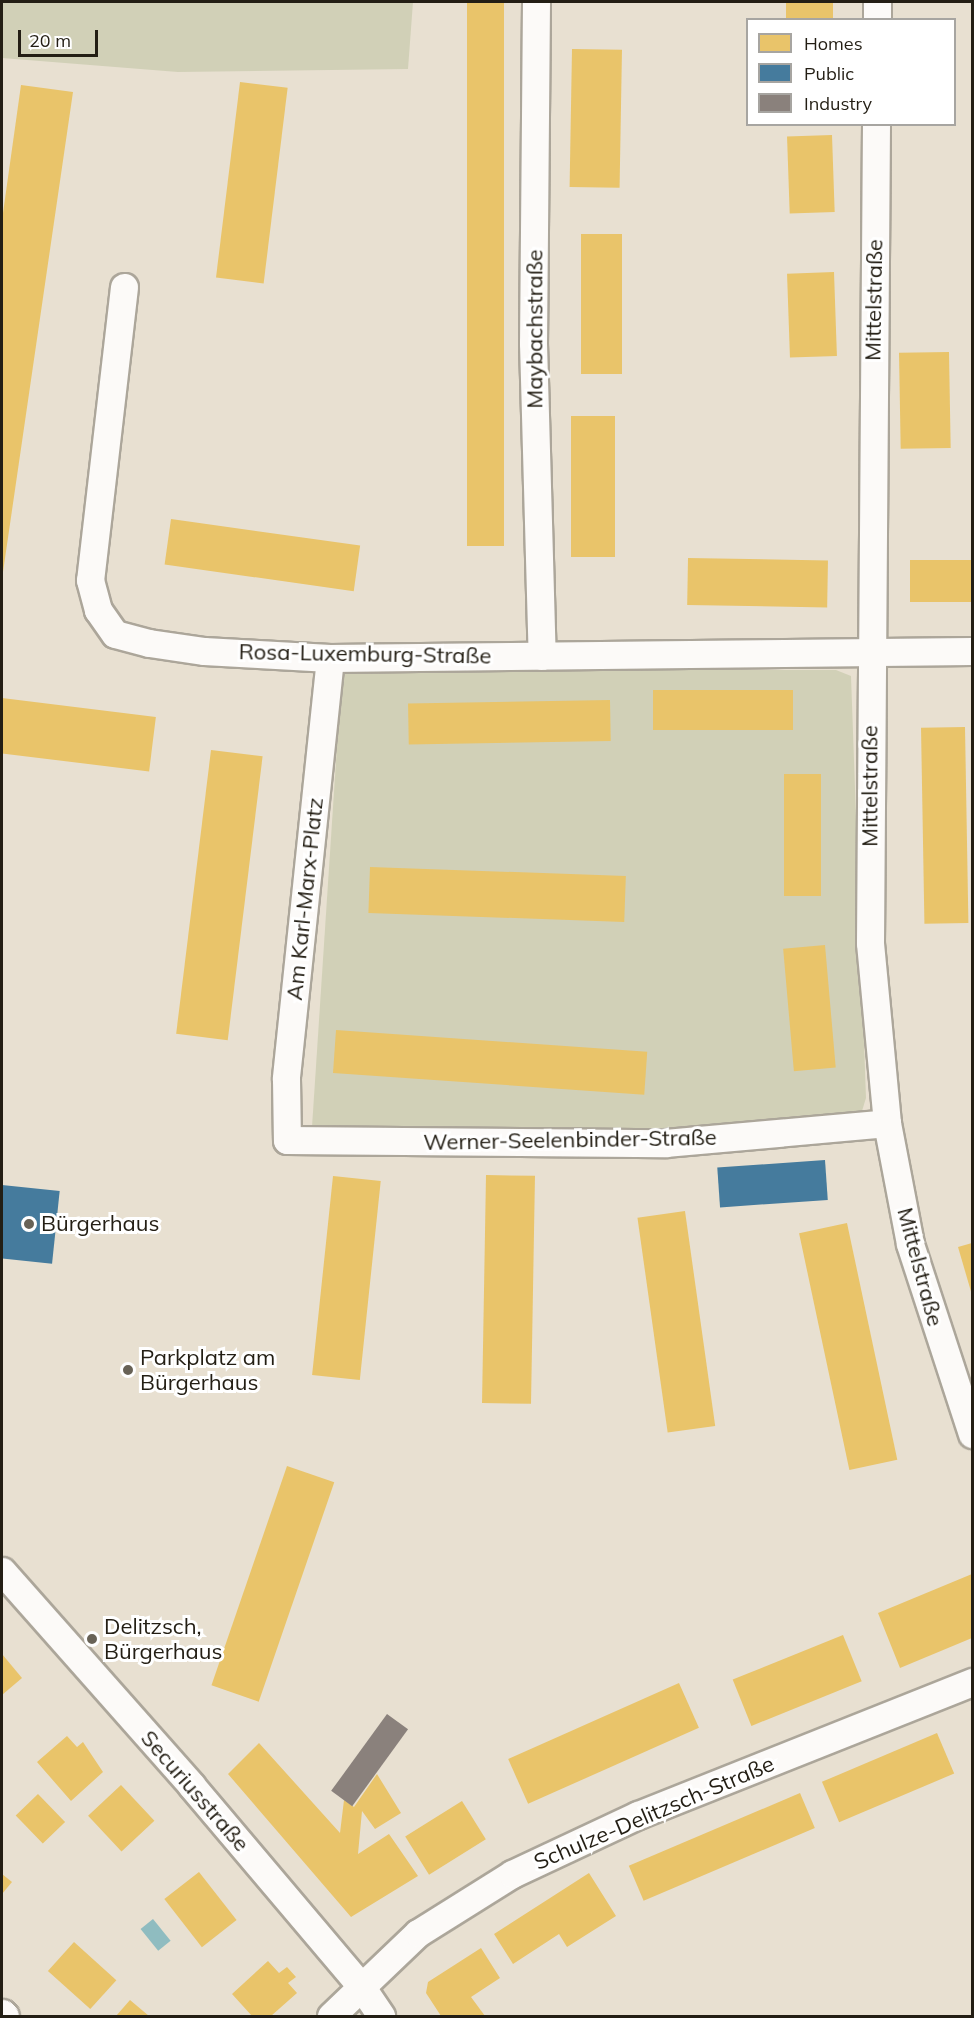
<!DOCTYPE html>
<meta charset="utf-8">
<style>
body{margin:0}
#map{position:relative;width:974px;height:2018px;overflow:hidden;background:#e8e0d1;font-family:Mulish,sans-serif}
div>[style]{position:absolute}
.green>*{inset:0;background:#d1d0b7}
.water>*{inset:0;background:#8fbcc0;transform-origin:0 0}
.homes>*{inset:0;background:#e9c46a;transform-origin:0 0}
.public>*{inset:0;background:#457b9d;transform-origin:0 0}
.industry>*{inset:0;background:#8a817c;transform-origin:0 0}
.roads{filter:drop-shadow(2px 0 #aca69a) drop-shadow(-2px 0 #aca69a) drop-shadow(0 2px #aca69a) drop-shadow(0 -2px #aca69a)}
.minor>*{height:27px;margin:-13.5px;padding:0 13.5px;transform-origin:13.5px;border-radius:13.5px;background:#fcfaf8}
.dots>*{width:16px;height:16px;translate:-50% -50%;box-sizing:border-box;border:3px solid #fff;border-radius:50%}
span{translate:-50% -50%;white-space:nowrap;text-align:center;line-height:1.15;-webkit-text-stroke:6px #fff;paint-order:stroke}
.street-label{font-size:22px;color:#231e14}
.poi-label{font-size:22px;color:#231e14}
.left{translate:0 -50%;text-align:left}
.frame{position:absolute;inset:0;border:3px solid #231e14;pointer-events:none}
.legend{position:absolute;left:746px;top:18px;width:210px;height:108px;box-sizing:border-box;background:#fff;border:2px solid #a7a5a1;margin:0;padding:8px 10px;list-style:none;font-size:18px;color:#231e14}
.legend li{display:flex;align-items:center;gap:12px;height:30px}
.legend b{width:30px;border:2px solid #a7a5a1}
.scale{position:absolute;left:18px;top:30px;width:80px;height:27px;box-sizing:border-box;border:3px solid #231e14;border-top:0;padding-left:8px;font-size:18px;line-height:21px;white-space:nowrap;color:#231e14;-webkit-text-stroke:4px #fff;paint-order:stroke}
</style>
<div id="map">
<div class="green">
<div style="clip-path:polygon(2px 2px,413px 2px,408px 69px,178px 72px,2px 58px)"></div>
<div style="clip-path:polygon(342px 670px,836px 670px,851px 676px,866px 1098px,862px 1111px,660px 1129px,481px 1133px,312px 1127px)"></div>
</div>
<div class="water">
<div style="left:153px;top:1919px;width:28px;height:16px;rotate:51deg"></div>
</div>
<div class="homes">
<div style="left:467px;top:2px;width:37px;height:544px"></div>
<div style="left:786px;top:2px;width:47px;height:18px"></div>
<div style="left:572px;top:49px;width:50px;height:138px;rotate:1deg"></div>
<div style="left:240px;top:82px;width:48px;height:197px;rotate:7deg"></div>
<div style="clip-path:polygon(21px 85px,73px 92px,3px 572px,2px 220px)"></div>
<div style="left:832px;top:135px;width:77px;height:45px;rotate:88deg"></div>
<div style="left:581px;top:234px;width:41px;height:140px"></div>
<div style="left:834px;top:272px;width:84px;height:47px;rotate:88deg"></div>
<div style="left:949px;top:352px;width:96px;height:50px;rotate:89deg"></div>
<div style="left:615px;top:416px;width:141px;height:44px;rotate:90deg"></div>
<div style="left:171px;top:519px;width:191px;height:46px;rotate:8deg"></div>
<div style="left:688px;top:558px;width:140px;height:47px;rotate:1deg"></div>
<div style="left:910px;top:560px;width:62px;height:42px"></div>
<div style="left:653px;top:690px;width:140px;height:40px"></div>
<div style="left:2px;top:698px;width:155px;height:55px;rotate:7deg"></div>
<div style="left:610px;top:700px;width:41px;height:202px;rotate:89deg"></div>
<div style="left:965px;top:727px;width:196px;height:44px;rotate:89deg"></div>
<div style="left:211px;top:750px;width:52px;height:286px;rotate:7deg"></div>
<div style="left:784px;top:774px;width:37px;height:122px"></div>
<div style="left:370px;top:867px;width:256px;height:46px;rotate:2deg"></div>
<div style="left:825px;top:945px;width:123px;height:42px;rotate:85deg"></div>
<div style="left:336px;top:1030px;width:312px;height:43px;rotate:4deg"></div>
<div style="left:486px;top:1175px;width:49px;height:228px;rotate:1deg"></div>
<div style="left:333px;top:1176px;width:48px;height:200px;rotate:6deg"></div>
<div style="left:685px;top:1211px;width:217px;height:48px;rotate:82deg"></div>
<div style="left:847px;top:1223px;width:242px;height:49px;rotate:78deg"></div>
<div style="clip-path:polygon(972px 1243px,972px 1295px,958px 1247px)"></div>
<div style="left:287px;top:1466px;width:50px;height:232px;rotate:19deg"></div>
<div style="clip-path:polygon(972px 1574px,972px 1638px,900px 1668px,878px 1613px)"></div>
<div style="left:843px;top:1635px;width:50px;height:119px;rotate:68deg"></div>
<div style="clip-path:polygon(2px 1654px,22px 1678px,2px 1695px)"></div>
<div style="left:679px;top:1683px;width:49px;height:187px;rotate:66deg"></div>
<div style="left:937px;top:1733px;width:44px;height:125px;rotate:67deg"></div>
<div style="clip-path:polygon(67px 1736px,77px 1747px,83px 1742px,103px 1772px,71px 1801px,37px 1762px)"></div>
<div style="clip-path:polygon(259px 1743px,340px 1833px,344px 1800px,354px 1807px,377px 1774px,401px 1813px,375px 1829px,362px 1811px,358px 1854px,389px 1834px,418px 1876px,351px 1917px,228px 1774px)"></div>
<div style="left:121px;top:1785px;width:49px;height:45px;rotate:47deg"></div>
<div style="left:800px;top:1793px;width:38px;height:186px;rotate:67deg"></div>
<div style="left:38px;top:1794px;width:39px;height:31px;rotate:46deg"></div>
<div style="left:462px;top:1801px;width:45px;height:67px;rotate:58deg"></div>
<div style="left:199px;top:1872px;width:61px;height:44px;rotate:52deg"></div>
<div style="clip-path:polygon(589px 1873px,616px 1916px,567px 1947px,559px 1934px,513px 1964px,494px 1934px)"></div>
<div style="clip-path:polygon(2px 1874px,12px 1882px,2px 1894px)"></div>
<div style="left:74px;top:1942px;width:57px;height:39px;rotate:42deg"></div>
<div style="clip-path:polygon(481px 1948px,500px 1978px,471px 1997px,485px 2016px,441px 2016px,426px 1993px,428px 1982px)"></div>
<div style="clip-path:polygon(268px 1961px,279px 1973px,287px 1967px,296px 1977px,288px 1983px,297px 1993px,271px 2016px,252px 2016px,232px 1994px)"></div>
<div style="clip-path:polygon(130px 2000px,149px 2016px,116px 2016px)"></div>
</div>
<div class="public">
<div style="left:825px;top:1160px;width:40px;height:108px;rotate:86deg"></div>
<div style="left:2px;top:1185px;width:58px;height:73px;rotate:6deg"></div>
</div>
<div class="industry">
<div style="left:387px;top:1714px;width:26px;height:95px;rotate:36deg"></div>
</div>
<div class="roads">
<div class="minor">
<div style="left:536px;top:2px;width:341px;rotate:90.5deg"></div>
<div style="left:533px;top:343px;width:313px;rotate:88.4deg"></div>
<div style="left:877px;top:20px;width:18px;rotate:-90deg"></div>
<div style="left:876px;top:124px;width:819px;rotate:90.42deg"></div>
<div style="left:870px;top:943px;width:181px;rotate:84.6deg"></div>
<div style="left:887px;top:1123px;width:123px;rotate:79.2deg"></div>
<div style="left:910px;top:1244px;width:200px;rotate:71.9deg"></div>
<div style="left:124px;top:287px;width:295px;rotate:96.6deg"></div>
<div style="left:90px;top:580px;width:31px;rotate:75deg"></div>
<div style="left:98px;top:610px;width:29px;rotate:55deg"></div>
<div style="left:115px;top:634px;width:35px;rotate:15deg"></div>
<div style="left:149px;top:643px;width:56px;rotate:8.3deg"></div>
<div style="left:204px;top:651px;width:126px;rotate:3.2deg"></div>
<div style="left:330px;top:658px;width:642px;rotate:-0.62deg"></div>
<div style="left:330px;top:658px;width:423px;rotate:96deg"></div>
<div style="left:286px;top:1079px;width:61px;rotate:89.1deg"></div>
<div style="left:287px;top:1140px;width:378px;rotate:0.5deg"></div>
<div style="left:665px;top:1143px;width:223px;rotate:-5.1deg"></div>
<div style="left:2px;top:1571px;width:286px;rotate:48.5deg"></div>
<div style="left:191px;top:1785px;width:263px;rotate:49.8deg"></div>
<div style="left:361px;top:1986px;width:36px;rotate:56deg"></div>
<div style="left:2px;top:2013px;width:4px;rotate:45deg"></div>
<div style="left:331px;top:2016px;width:120px;rotate:-43.7deg"></div>
<div style="left:418px;top:1933px;width:111px;rotate:-32.1deg"></div>
<div style="left:512px;top:1874px;width:139px;rotate:-25.1deg"></div>
<div style="left:638px;top:1815px;width:360px;rotate:-21.7deg"></div>
</div>
</div>
<div class="dots">
<div style="left:29px;top:1224px;background:#686256"></div>
<div style="left:128px;top:1370px;background:#686256"></div>
<div style="left:92px;top:1639px;background:#686256"></div>
</div>
<div class="street-label">
<span style="left:874px;top:300px;rotate:-89deg">Mittelstraße</span>
<span style="left:535px;top:329px;rotate:-90deg">Maybachstraße</span>
<span style="left:365px;top:654px;rotate:1deg">Rosa-Luxemburg-Straße</span>
<span style="left:870px;top:786px;rotate:-90deg">Mittelstraße</span>
<span style="left:305px;top:899px;rotate:-84deg">Am Karl-Marx-Platz</span>
<span style="left:570px;top:1140px;rotate:-1deg">Werner-Seelenbinder-Straße</span>
<span style="left:920px;top:1267px;rotate:75deg">Mittelstraße</span>
<span style="left:195px;top:1791px;rotate:49deg">Securiusstraße</span>
<span style="left:654px;top:1813px;rotate:-23deg">Schulze-Delitzsch-Straße</span>
</div>
<div class="poi-label">
<span class="left" style="left:41px;top:1224px">Bürgerhaus</span>
<span class="left" style="left:140px;top:1370px">Parkplatz am<br>Bürgerhaus</span>
<span class="left" style="left:104px;top:1639px">Delitzsch,<br>Bürgerhaus</span>
</div>
<div class="frame"></div>
<ul class="legend">
<li><b style="height:16px;background:#e9c46a"></b>Homes</li>
<li><b style="height:16px;background:#457b9d"></b>Public</li>
<li><b style="height:16px;background:#8a817c"></b>Industry</li>
</ul>
<div class="scale">20 m</div>
</div>
